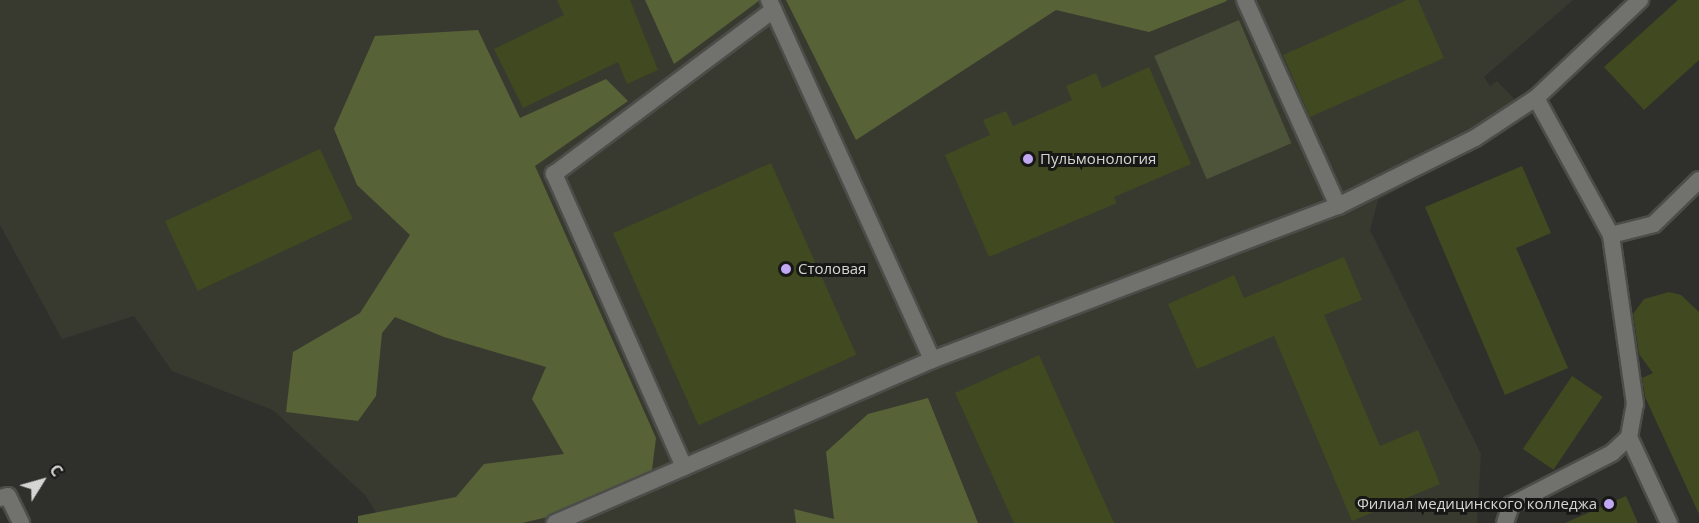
<!DOCTYPE html>
<meta charset="utf-8">
<style>
body{margin:0}
#map{position:relative;width:1699px;height:523px;overflow:hidden;background:#2f302c;font-family:"Open Sans",sans-serif}
div>[style]{position:absolute}
.built>*{inset:0;background:#383a30}
.green>*{inset:0;background:#4d5439;transform-origin:0 0}
.forest>*{inset:0;background:#586237}
.building>*{inset:0;background:#40491f;transform-origin:0 0}
.roads{filter:drop-shadow(2px 0 #4c4d49) drop-shadow(-2px 0 #4c4d49) drop-shadow(0 2px #4c4d49) drop-shadow(0 -2px #4c4d49)}
.lane>*{height:16px;margin:-8px;padding:0 8px;transform-origin:8px;border-radius:8px;background:#71726d}
.dots>*{width:16px;height:16px;translate:-50% -50%;box-sizing:border-box;border:3px solid #171816;border-radius:50%}
span{translate:-50% -50%;white-space:nowrap;text-align:center;line-height:1.15;-webkit-text-stroke:6px #171816;paint-order:stroke}
.poi-label{font-size:15px;color:#d5d6d3}
.left{translate:0 -50%;text-align:left}
.right{translate:-100% -50%;text-align:right}
.north{position:absolute;left:12px;top:451px;width:60px;height:60px;-webkit-text-stroke:4px #171816;paint-order:stroke;rotate:53deg;font-size:16px;font-weight:700;line-height:24px;text-align:center;color:#d5d6d3}
.north::after{content:'';display:block;margin:auto;width:21px;height:27px;background:#d5d6d3;clip-path:polygon(50% 0,100% 100%,50% 72%,0 100%)}
</style>
<div id="map">
<div class="built">
<div style="clip-path:polygon(0 0,1573px 0,1484px 77px,1490px 86px,1497px 81px,1528px 113px,1475px 148px,1378px 200px,1370px 230px,1481px 454px,1477px 523px,382px 523px,366px 496px,273px 410px,172px 371px,134px 316px,62px 339px,0 225px)"></div>
</div>
<div class="green">
<div style="left:1239px;top:20px;width:134px;height:92px;rotate:67deg"></div>
</div>
<div class="forest">
<div style="clip-path:polygon(645px 0,760px 0,674px 64px)"></div>
<div style="clip-path:polygon(786px 0,1226px 0,1227px 1px,1149px 32px,1056px 10px,856px 140px)"></div>
<div style="clip-path:polygon(478px 30px,520px 118px,606px 79px,628px 101px,535px 166px,656px 438px,649px 493px,522px 523px,358px 523px,358px 516px,456px 497px,484px 464px,564px 454px,532px 399px,546px 367px,444px 337px,395px 317px,382px 333px,376px 396px,358px 421px,286px 412px,293px 352px,360px 313px,410px 235px,357px 185px,334px 129px,375px 36px)"></div>
<div style="clip-path:polygon(928px 398px,978px 523px,796px 523px,794px 509px,834px 519px,826px 452px,868px 414px)"></div>
</div>
<div class="building">
<div style="clip-path:polygon(557px 0,630px 0,658px 70px,627px 84px,618px 62px,523px 108px,494px 49px,564px 15px)"></div>
<div style="clip-path:polygon(1407px 0,1418px 0,1444px 58px,1310px 117px,1283px 55px)"></div>
<div style="clip-path:polygon(1678px 0,1699px 0,1699px 60px,1644px 110px,1604px 67px)"></div>
<div style="clip-path:polygon(1149px 67px,1191px 164px,1114px 197px,1117px 203px,989px 257px,945px 155px,990px 135px,983px 120px,1006px 111px,1013px 126px,1072px 100px,1066px 86px,1096px 73px,1102px 88px)"></div>
<div style="left:320px;top:149px;width:77px;height:171px;rotate:65deg"></div>
<div style="left:771px;top:163px;width:210px;height:173px;rotate:66deg"></div>
<div style="clip-path:polygon(1522px 166px,1551px 233px,1516px 248px,1568px 368px,1505px 395px,1425px 207px)"></div>
<div style="clip-path:polygon(1344px 257px,1362px 300px,1324px 315px,1380px 446px,1418px 430px,1440px 484px,1352px 521px,1274px 336px,1197px 369px,1168px 304px,1234px 275px,1244px 298px)"></div>
<div style="clip-path:polygon(1669px 292px,1681px 295px,1699px 312px,1699px 514px,1645px 397px,1642px 378px,1653px 373px,1639px 354px,1633px 314px,1644px 299px)"></div>
<div style="clip-path:polygon(1039px 355px,1114px 523px,1014px 523px,955px 393px)"></div>
<div style="left:1572px;top:376px;width:37px;height:88px;rotate:34deg"></div>
<div style="clip-path:polygon(1626px 496px,1638px 523px,1565px 523px)"></div>
</div>
<div class="roads">
<div class="lane">
<div style="left:769px;top:0;width:395px;rotate:65.6deg"></div>
<div style="left:1245px;top:0;width:226px;rotate:65.7deg"></div>
<div style="left:1611px;top:235px;width:44px;rotate:-14.3deg"></div>
<div style="left:1654px;top:224px;width:63px;rotate:-44.4deg"></div>
<div style="left:1629px;top:437px;width:95px;rotate:65.1deg"></div>
<div style="left:684px;top:467px;width:321px;rotate:-113.9deg"></div>
<div style="left:554px;top:174px;width:274px;rotate:-36.8deg"></div>
<div style="left:0;top:498px;width:8px;rotate:-14deg"></div>
<div style="left:8px;top:496px;width:30px;rotate:64deg"></div>
<div style="left:555px;top:523px;width:411px;rotate:-23.4deg"></div>
<div style="left:932px;top:360px;width:434px;rotate:-20.8deg"></div>
<div style="left:1338px;top:206px;width:153px;rotate:-26.4deg"></div>
<div style="left:1475px;top:138px;width:73px;rotate:-33.3deg"></div>
<div style="left:1536px;top:98px;width:143px;rotate:-43.3deg"></div>
<div style="left:1505px;top:523px;width:19px;rotate:-72deg"></div>
<div style="left:1511px;top:505px;width:114px;rotate:-27.2deg"></div>
<div style="left:1612px;top:453px;width:23px;rotate:-43deg"></div>
<div style="left:1629px;top:437px;width:34px;rotate:-80deg"></div>
<div style="left:1635px;top:404px;width:171px;rotate:-98.1deg"></div>
<div style="left:1611px;top:235px;width:156px;rotate:-118.7deg"></div>
</div>
</div>
<div class="dots">
<div style="left:1028px;top:159px;background:#c1a8f3"></div>
<div style="left:786px;top:269px;background:#c1a8f3"></div>
<div style="left:1609px;top:504px;background:#c1a8f3"></div>
</div>
<div class="poi-label">
<span class="left" style="left:1040px;top:159px">Пульмонология</span>
<span class="left" style="left:798px;top:269px">Столовая</span>
<span class="right" style="left:1597px;top:504px">Филиал медицинского колледжа</span>
</div>
<div class="north">С</div>
</div>
